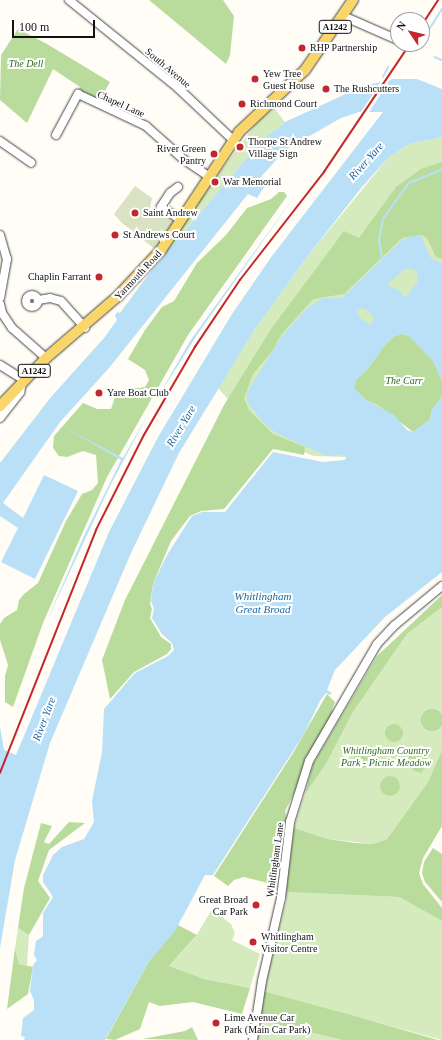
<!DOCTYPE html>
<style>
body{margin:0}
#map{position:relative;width:442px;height:1040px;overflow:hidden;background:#fffdf5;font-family:"Times New Roman",serif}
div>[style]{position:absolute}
.green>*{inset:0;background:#d5ebbd}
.forest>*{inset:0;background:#b9dc9c}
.round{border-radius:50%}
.cemetery>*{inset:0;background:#d9e3c4}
.water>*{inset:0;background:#b9e0f7}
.pier>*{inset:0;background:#fffdf5}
.stream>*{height:1.5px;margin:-0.75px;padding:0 0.75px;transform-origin:0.75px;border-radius:0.75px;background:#b9e0f7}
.roads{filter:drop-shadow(0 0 1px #444) drop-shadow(0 0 1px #444)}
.minor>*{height:8px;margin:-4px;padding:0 4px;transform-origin:4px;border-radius:4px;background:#fff}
.minor>.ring{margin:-4px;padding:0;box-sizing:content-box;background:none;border:8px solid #fff;border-radius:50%}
.major>*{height:10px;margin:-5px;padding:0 5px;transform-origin:5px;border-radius:5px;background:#f9d66b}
.rail>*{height:1.5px;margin:-0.75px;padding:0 0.75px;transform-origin:0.75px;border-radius:0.75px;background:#c4262e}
.dots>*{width:11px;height:11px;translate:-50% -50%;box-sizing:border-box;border:2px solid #fff;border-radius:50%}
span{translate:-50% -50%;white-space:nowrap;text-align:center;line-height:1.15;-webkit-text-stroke:4px #fff;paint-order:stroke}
.shield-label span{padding:1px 3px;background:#fff;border:1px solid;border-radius:3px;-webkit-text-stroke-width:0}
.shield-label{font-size:9px;color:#111;font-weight:700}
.poi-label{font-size:10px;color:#111}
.left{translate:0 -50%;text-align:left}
.right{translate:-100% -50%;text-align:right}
.park-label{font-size:10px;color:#2f6b1f;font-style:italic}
.street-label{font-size:10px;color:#111}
.water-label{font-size:11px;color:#1768a6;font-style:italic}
.north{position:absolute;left:390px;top:12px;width:40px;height:40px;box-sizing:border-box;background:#fff;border:1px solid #a0a0a0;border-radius:50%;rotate:305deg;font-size:11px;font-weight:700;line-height:16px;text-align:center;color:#111}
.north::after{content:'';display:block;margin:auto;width:14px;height:18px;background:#c4262e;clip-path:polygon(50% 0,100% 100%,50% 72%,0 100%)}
.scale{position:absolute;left:12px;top:20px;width:83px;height:18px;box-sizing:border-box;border:2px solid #111;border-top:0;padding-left:5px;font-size:12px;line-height:14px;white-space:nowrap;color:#111;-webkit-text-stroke:3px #fff;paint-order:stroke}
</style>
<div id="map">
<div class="green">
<div style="clip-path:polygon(274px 108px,285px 122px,262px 140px,168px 251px,166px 249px,212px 183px,258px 121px)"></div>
<div style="clip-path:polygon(442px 137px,442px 396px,346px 457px,314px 456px,279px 443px,248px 422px,218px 388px,255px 329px,307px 257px,388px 158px,409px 144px)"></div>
<div style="clip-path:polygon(442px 607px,442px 750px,428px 782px,387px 839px,373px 844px,328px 839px,294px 828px,305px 794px,326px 764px,353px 712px,407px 634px)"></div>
<div style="clip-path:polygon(285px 892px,399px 897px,442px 921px,442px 1040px,263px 991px,286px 901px)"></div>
<div style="clip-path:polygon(212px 909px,231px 924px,235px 933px,232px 940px,260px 954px,250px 988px,204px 979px,169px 966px,195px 938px)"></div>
<div style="clip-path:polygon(18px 928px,29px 935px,27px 966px,19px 964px,15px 948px)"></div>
<div style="clip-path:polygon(259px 1020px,342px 1040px,257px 1040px)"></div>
</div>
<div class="forest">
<div style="clip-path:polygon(149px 0,223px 0,234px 16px,230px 55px,226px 64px)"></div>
<div style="clip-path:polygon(18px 29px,47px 44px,110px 82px,98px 103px,78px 92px,80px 87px,53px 69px,27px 123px,0 100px,1px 55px)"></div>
<div style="clip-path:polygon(442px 162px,442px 259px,436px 257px,427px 238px,422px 235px,402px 238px,344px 294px,313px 299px,281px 335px,273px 350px,253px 374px,244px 398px,249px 410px,273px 434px,305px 447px,304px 455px,273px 449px,224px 509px,201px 511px,190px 516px,171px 541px,153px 584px,150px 604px,152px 609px,150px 618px,161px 637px,171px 644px,171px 649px,167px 654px,134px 672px,110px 699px,102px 660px,125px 600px,224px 405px,271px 329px,344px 231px,359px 238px,396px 187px,421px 169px)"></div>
<div style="clip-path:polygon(279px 192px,284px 192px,287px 196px,188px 335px,107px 477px,43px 623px,13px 707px,5px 702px,5px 676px,8px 665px,0 640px,0 624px,4px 618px,17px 610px,19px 600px,24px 594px,38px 583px,66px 521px,82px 494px,92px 490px,98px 483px,96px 455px,83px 451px,67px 457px,59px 456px,53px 448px,54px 436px,83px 403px,97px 409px,111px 409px,117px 391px,145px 387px,149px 380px,145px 370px,128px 359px,145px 330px,162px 307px,174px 301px,197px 263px,226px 235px,247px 208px,271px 199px)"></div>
<div style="clip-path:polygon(402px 334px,409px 336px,433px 361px,442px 381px,442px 396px,432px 410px,430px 420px,413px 432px,378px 405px,366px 400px,354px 388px,356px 380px,367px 370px,385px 345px,395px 336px)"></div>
<div style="clip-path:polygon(442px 595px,442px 607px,407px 634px,353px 712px,326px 764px,305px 794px,313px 764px,377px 656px)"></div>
<div style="clip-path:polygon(327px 694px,335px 702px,332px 710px,333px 717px,285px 811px,287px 820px,275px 891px,271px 891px,272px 884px,244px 877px,234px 880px,228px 886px,214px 876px,293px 753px)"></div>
<div class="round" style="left:421px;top:709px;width:22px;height:22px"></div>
<div class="round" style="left:385px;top:724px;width:18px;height:18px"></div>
<div style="clip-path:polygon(422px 746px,429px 762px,421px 773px,413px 770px,408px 760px,412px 748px)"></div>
<div class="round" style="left:354px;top:750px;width:18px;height:18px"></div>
<div style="clip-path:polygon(442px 750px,442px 826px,423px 858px,419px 873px,423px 884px,442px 908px,442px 921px,399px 897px,285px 892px,294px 828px,328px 839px,355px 843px,373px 844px,387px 839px,428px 782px)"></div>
<div class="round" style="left:380px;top:776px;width:20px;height:20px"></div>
<div style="clip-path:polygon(69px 822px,85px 823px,49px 850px,38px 881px,50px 898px,29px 935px,18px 928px,24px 888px,41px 823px,52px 826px,44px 842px,49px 844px)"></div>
<div style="clip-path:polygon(433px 848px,442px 854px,442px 902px,425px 882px,422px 873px,424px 862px)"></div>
<div style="clip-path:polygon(178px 925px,197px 935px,169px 966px,204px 979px,250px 988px,242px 1014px,193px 1002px,160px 1006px,149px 1002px,140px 1029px,115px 1040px,106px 1039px,148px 963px)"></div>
<div style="clip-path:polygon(15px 948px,19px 964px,33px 967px,28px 994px,7px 1009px)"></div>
<div style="clip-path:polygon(263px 991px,355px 1016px,438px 1040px,342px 1040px,259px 1020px)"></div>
<div style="clip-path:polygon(192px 1027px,198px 1040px,142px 1039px,185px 1031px)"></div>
</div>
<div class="cemetery">
<div style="clip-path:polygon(135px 186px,152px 198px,150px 209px,176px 223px,156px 250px,122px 223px,114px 214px)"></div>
</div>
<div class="water">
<div style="clip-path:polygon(393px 79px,417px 79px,442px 89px,442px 137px,409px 144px,388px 158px,362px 187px,307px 257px,255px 329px,179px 453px,131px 553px,50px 743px,15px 860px,0 948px,0 727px,4px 750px,16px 755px,109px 532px,158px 437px,232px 314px,272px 256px,383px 112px,359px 112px,341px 118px,285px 150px,260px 178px,265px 186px,257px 198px,248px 194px,109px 368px,60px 422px,3px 503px,23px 518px,44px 475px,78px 491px,35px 579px,1px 562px,18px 528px,0 516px,0 463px,51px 397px,104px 338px,117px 320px,115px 316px,117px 312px,120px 313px,151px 271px,262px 140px,285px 122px,363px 86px)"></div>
<div style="clip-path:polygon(296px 194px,197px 335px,153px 405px,110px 486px,45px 625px,83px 538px,121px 460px,60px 425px,123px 458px,190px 341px)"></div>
<div style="clip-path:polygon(evenodd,413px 236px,421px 236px,430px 257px,442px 264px,442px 381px,433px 361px,409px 336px,402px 334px,395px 336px,385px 345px,367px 370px,356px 380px,354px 388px,366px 400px,394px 415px,407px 430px,413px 432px,430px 420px,432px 410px,442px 396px,442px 572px,385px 617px,335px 670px,327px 690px,332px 693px,330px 695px,326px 693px,320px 701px,304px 734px,213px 875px,205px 875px,175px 931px,148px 963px,105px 1040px,24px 1040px,25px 1037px,21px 1036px,23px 1018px,34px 1010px,34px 1000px,30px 991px,33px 965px,37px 960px,34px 955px,36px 941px,43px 936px,43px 913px,53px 897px,43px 882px,43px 875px,53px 855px,62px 847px,84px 839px,94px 822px,92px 801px,102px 752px,104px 709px,135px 673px,168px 656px,174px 650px,172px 643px,162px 634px,152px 618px,154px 609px,151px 601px,153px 584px,167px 555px,192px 516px,202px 512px,225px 512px,273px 452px,323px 462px,345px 460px,346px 457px,343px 455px,327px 456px,276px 433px,263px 422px,247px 402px,247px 392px,282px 336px,306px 309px,323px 298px,342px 298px,402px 240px,413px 236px,406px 268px,414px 269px,418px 275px,417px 283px,405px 298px,400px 291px,387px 285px,406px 268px,413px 236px,361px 308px,366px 309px,373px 316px,374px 319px,370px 325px,359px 317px,357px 312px,361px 308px)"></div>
</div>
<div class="pier">
<div style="clip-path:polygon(391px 78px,368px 114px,359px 115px,382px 80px)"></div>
</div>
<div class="stream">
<div style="left:422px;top:41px;width:38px;rotate:-58deg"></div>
<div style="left:435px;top:57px;width:8px;rotate:23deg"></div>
<div style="left:383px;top:77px;width:11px;rotate:-63deg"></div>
<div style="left:382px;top:259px;width:19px;rotate:-99deg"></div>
<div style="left:379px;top:240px;width:21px;rotate:-79deg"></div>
<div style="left:383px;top:219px;width:44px;rotate:-54.2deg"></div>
<div style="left:409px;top:183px;width:35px;rotate:-22deg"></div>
</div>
<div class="roads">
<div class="minor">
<div style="left:69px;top:0;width:140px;rotate:38.9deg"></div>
<div style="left:178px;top:88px;width:76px;rotate:43.4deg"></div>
<div style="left:343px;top:16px;width:60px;rotate:23.6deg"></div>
<div style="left:405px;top:44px;width:2px;rotate:27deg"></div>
<div style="left:56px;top:135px;width:47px;rotate:-61.8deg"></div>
<div style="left:78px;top:94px;width:75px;rotate:25.2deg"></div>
<div style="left:146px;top:126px;width:50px;rotate:41.7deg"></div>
<div style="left:183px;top:159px;width:32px;rotate:34deg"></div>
<div style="left:0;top:141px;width:38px;rotate:35deg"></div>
<div style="left:178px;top:187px;width:10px;rotate:143deg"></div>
<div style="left:170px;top:193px;width:17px;rotate:123deg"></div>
<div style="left:161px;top:207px;width:24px;rotate:33deg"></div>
<div style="left:0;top:235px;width:25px;rotate:74deg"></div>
<div style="left:7px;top:259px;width:39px;rotate:100deg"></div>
<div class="ring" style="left:26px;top:295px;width:4px;height:4px"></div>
<div style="left:38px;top:300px;width:12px;rotate:-9deg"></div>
<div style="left:50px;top:298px;width:11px;rotate:15deg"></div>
<div style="left:61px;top:301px;width:36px;rotate:48deg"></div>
<div style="left:0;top:304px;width:9px;rotate:77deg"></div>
<div style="left:2px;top:313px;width:18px;rotate:56deg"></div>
<div style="left:12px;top:328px;width:45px;rotate:41.4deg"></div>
<div style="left:0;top:365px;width:28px;rotate:32deg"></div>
<div style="left:0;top:418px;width:33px;rotate:-52deg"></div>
<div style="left:20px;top:392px;width:9px;rotate:-77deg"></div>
<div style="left:253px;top:1040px;width:60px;rotate:-81.3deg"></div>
<div style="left:262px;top:981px;width:85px;rotate:-77.1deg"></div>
<div style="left:281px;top:898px;width:77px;rotate:-83.2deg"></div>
<div style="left:290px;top:822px;width:64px;rotate:-72.7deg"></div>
<div style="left:309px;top:761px;width:135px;rotate:-59.8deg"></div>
<div style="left:377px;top:644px;width:26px;rotate:-47deg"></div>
<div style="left:395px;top:625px;width:61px;rotate:-39.7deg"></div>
</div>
<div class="major">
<div style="left:0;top:406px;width:66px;rotate:-46.2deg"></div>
<div style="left:46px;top:358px;width:95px;rotate:-40.7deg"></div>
<div style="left:118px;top:296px;width:63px;rotate:-46.9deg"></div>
<div style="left:161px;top:250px;width:141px;rotate:-56.5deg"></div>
<div style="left:239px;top:132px;width:91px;rotate:-43.2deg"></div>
<div style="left:305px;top:70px;width:85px;rotate:-55.6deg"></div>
</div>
</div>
<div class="rail">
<div style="left:422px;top:25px;width:30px;rotate:-57deg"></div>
<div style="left:0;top:773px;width:261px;rotate:-68.4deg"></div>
<div style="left:96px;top:530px;width:106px;rotate:-63.2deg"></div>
<div style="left:144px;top:435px;width:102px;rotate:-59.9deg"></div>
<div style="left:195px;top:347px;width:81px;rotate:-56.1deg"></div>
<div style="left:240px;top:280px;width:137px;rotate:-52.1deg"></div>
<div style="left:324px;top:172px;width:154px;rotate:-56.1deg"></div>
</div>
<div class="dots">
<div style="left:302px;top:48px;background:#c4262e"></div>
<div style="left:255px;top:79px;background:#c4262e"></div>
<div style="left:326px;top:89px;background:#c4262e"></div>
<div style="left:242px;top:104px;background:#c4262e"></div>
<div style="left:240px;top:147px;background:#c4262e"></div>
<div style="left:214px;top:154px;background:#c4262e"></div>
<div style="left:215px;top:182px;background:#c4262e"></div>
<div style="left:135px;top:213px;background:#c4262e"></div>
<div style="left:115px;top:235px;background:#c4262e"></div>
<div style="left:99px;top:277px;background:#c4262e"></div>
<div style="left:99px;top:393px;background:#c4262e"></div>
<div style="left:256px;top:905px;background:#c4262e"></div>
<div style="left:253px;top:942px;background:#c4262e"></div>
<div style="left:216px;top:1023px;background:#c4262e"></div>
</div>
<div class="shield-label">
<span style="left:335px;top:27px">A1242</span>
<span style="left:34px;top:371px">A1242</span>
</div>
<div class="poi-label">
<span class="left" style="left:310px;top:48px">RHP Partnership</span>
<span class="left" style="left:263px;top:79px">Yew Tree<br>Guest House</span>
<span class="left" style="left:334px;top:89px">The Rushcutters</span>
<span class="left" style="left:250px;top:104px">Richmond Court</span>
<span class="left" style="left:248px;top:147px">Thorpe St Andrew<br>Village Sign</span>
<span class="right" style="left:206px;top:154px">River Green<br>Pantry</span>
<span class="left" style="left:223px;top:182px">War Memorial</span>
<span class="left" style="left:143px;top:213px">Saint Andrew</span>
<span class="left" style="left:123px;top:235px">St Andrews Court</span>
<span class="right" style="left:91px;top:277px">Chaplin Farrant</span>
<span class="left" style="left:107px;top:393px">Yare Boat Club</span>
<span class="right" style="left:248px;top:905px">Great Broad<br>Car Park</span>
<span class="left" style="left:261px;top:942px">Whitlingham<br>Visitor Centre</span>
<span class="left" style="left:224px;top:1023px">Lime Avenue Car<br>Park (Main Car Park)</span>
</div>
<div class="park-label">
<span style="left:26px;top:64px">The Dell</span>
<span style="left:404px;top:381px">The Carr</span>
<span style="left:386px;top:756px">Whitlingham Country<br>Park - Picnic Meadow</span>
</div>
<div class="street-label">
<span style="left:168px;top:68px;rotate:40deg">South Avenue</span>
<span style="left:121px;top:104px;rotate:24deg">Chapel Lane</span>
<span style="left:138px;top:275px;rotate:-47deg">Yarmouth Road</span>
<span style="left:275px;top:860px;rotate:-82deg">Whitlingham Lane</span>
</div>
<div class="water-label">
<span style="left:366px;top:161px;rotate:-48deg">River Yare</span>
<span style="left:181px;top:426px;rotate:-59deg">River Yare</span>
<span style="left:263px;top:603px">Whitlingham<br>Great Broad</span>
<span style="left:44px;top:719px;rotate:-69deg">River Yare</span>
</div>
<div class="north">N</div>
<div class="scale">100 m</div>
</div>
